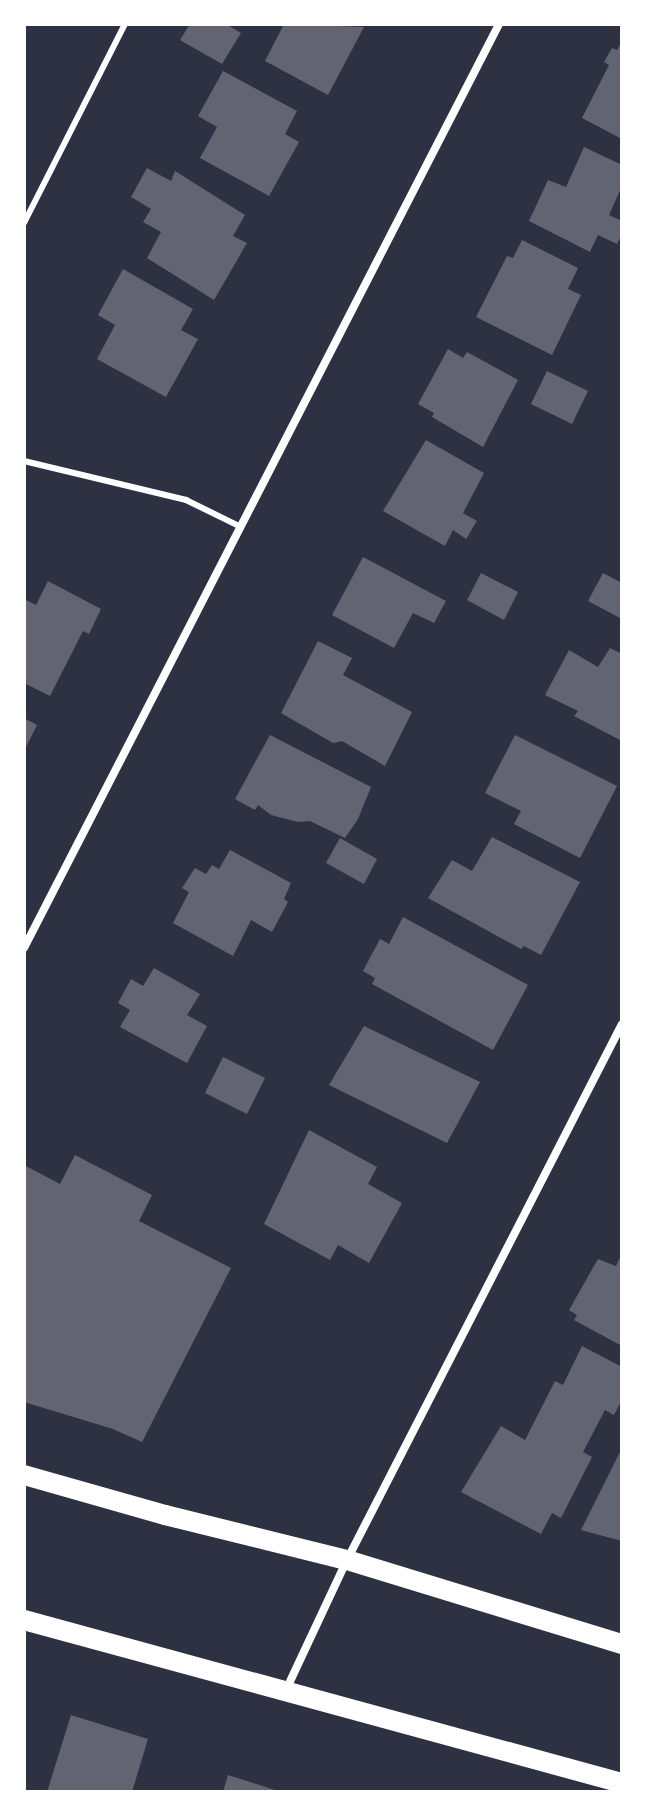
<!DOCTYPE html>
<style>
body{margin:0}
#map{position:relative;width:646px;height:1816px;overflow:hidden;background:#2d3142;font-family:Montserrat,sans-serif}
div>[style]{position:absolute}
.building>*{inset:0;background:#626471}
.service>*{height:6px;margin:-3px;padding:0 3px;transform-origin:3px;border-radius:3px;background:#fff}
.minor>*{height:8px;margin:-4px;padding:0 4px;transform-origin:4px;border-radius:4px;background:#fff}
.primary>*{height:20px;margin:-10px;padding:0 10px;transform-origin:10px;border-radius:10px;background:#fff}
span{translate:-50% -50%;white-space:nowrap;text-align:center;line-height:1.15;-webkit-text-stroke:8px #fff;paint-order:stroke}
.frame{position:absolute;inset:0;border:26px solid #fff;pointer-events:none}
</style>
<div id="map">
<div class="building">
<div style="clip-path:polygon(190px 24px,226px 24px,241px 33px,222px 64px,180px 40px)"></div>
<div style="clip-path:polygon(284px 24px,364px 27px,328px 95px,265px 61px)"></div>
<div style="clip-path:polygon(622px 41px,622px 139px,582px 118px,609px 65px,604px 62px,612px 48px,617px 50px)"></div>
<div style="clip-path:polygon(223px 71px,297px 111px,285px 134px,299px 142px,269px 196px,200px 158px,217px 127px,198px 116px)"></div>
<div style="clip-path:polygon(584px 147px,622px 165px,622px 186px,609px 215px,622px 221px,622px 234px,617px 244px,598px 235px,590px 252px,529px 221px,548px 180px,566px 187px)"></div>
<div style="clip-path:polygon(147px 168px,171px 181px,175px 171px,245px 215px,233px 236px,247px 243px,214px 300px,147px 258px,161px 232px,143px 222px,151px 209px,131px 197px)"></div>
<div style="clip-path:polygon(522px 240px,578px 268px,568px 289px,581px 295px,552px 355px,476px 317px,507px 256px,513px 258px)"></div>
<div style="clip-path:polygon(123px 269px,193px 309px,181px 330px,198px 339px,166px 397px,97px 359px,115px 325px,98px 315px)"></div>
<div style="clip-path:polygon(448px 349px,463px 358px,467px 352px,518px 380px,483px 447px,432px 417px,434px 413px,418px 404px)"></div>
<div style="clip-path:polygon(547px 371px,588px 391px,572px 424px,531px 404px)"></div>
<div style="clip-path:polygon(426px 440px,484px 473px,463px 513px,477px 521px,466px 539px,453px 530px,445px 546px,383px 511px)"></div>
<div style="clip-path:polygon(363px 557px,446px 601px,434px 623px,413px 613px,394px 648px,332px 615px)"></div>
<div style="clip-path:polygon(481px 573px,518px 592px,504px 620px,467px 600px)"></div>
<div style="clip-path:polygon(603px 573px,622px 583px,622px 619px,588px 601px)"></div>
<div style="clip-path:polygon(48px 581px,101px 609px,89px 634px,83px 631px,50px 696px,24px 683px,24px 599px,36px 605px)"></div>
<div style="clip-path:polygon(318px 641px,352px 658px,343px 675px,412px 712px,385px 766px,342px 741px,333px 743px,281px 713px)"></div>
<div style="clip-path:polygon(610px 648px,622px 654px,622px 741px,574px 716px,578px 711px,545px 695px,569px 650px,598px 667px)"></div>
<div style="clip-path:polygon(24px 718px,37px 725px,24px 751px)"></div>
<div style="clip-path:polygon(270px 735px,371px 787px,358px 819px,345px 838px,310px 821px,298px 822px,271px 815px,258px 805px,255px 810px,235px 799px)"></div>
<div style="clip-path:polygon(515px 735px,617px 786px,580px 858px,514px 824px,521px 811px,485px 793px)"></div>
<div style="clip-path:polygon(492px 837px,580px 882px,541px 955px,524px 946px,521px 949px,428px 898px,452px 860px,472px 871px)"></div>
<div style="clip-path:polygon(340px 838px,377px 859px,364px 884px,326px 863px)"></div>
<div style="clip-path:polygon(230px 850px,291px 883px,284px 899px,288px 902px,272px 932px,251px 920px,233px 956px,173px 923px,189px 892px,182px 888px,195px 868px,206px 874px,212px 865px,219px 869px)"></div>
<div style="clip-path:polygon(403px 917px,528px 985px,493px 1050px,372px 984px,375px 978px,363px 971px,380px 939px,389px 944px)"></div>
<div style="clip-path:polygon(154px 968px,200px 994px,187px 1015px,207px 1026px,187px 1063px,120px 1027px,130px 1010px,118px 1003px,131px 979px,143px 986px)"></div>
<div style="clip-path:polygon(364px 1026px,480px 1082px,447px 1143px,329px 1085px)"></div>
<div style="clip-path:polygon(223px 1057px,265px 1078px,247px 1114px,205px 1093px)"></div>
<div style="clip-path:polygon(309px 1130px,377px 1167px,368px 1184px,402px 1203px,369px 1263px,338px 1245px,330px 1260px,264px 1224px)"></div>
<div style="clip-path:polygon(75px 1155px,152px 1195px,139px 1221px,231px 1268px,142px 1442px,113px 1429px,24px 1402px,24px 1165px,60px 1184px)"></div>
<div style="clip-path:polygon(622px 1253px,622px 1346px,574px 1320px,577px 1315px,569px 1310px,598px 1259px,616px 1266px)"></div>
<div style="clip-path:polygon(582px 1346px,622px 1367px,622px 1399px,614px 1415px,605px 1410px,583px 1452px,592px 1457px,561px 1518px,552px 1513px,541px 1534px,461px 1492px,501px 1426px,525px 1440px,555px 1381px,563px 1385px)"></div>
<div style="clip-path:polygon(622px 1448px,622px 1541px,581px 1530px)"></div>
<div style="clip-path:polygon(71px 1715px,148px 1739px,132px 1792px,47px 1792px)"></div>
<div style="clip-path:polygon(228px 1775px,278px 1791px,278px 1792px,223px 1792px)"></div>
</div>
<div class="service">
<div style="left:24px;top:223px;width:223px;rotate:-63.1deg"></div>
<div style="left:24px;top:461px;width:167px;rotate:13.5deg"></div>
<div style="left:186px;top:500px;width:61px;rotate:26.1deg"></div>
</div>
<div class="minor">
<div style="left:24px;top:948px;width:1039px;rotate:-62.79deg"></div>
<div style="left:286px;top:1690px;width:144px;rotate:-64.9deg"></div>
<div style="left:347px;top:1560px;width:602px;rotate:-62.84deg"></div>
</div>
<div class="primary">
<div style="left:24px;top:1475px;width:147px;rotate:15.8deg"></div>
<div style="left:165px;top:1515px;width:187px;rotate:13.9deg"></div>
<div style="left:347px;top:1560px;width:288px;rotate:17deg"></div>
<div style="left:24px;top:1620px;width:620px;rotate:15.25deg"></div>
</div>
<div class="frame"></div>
</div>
